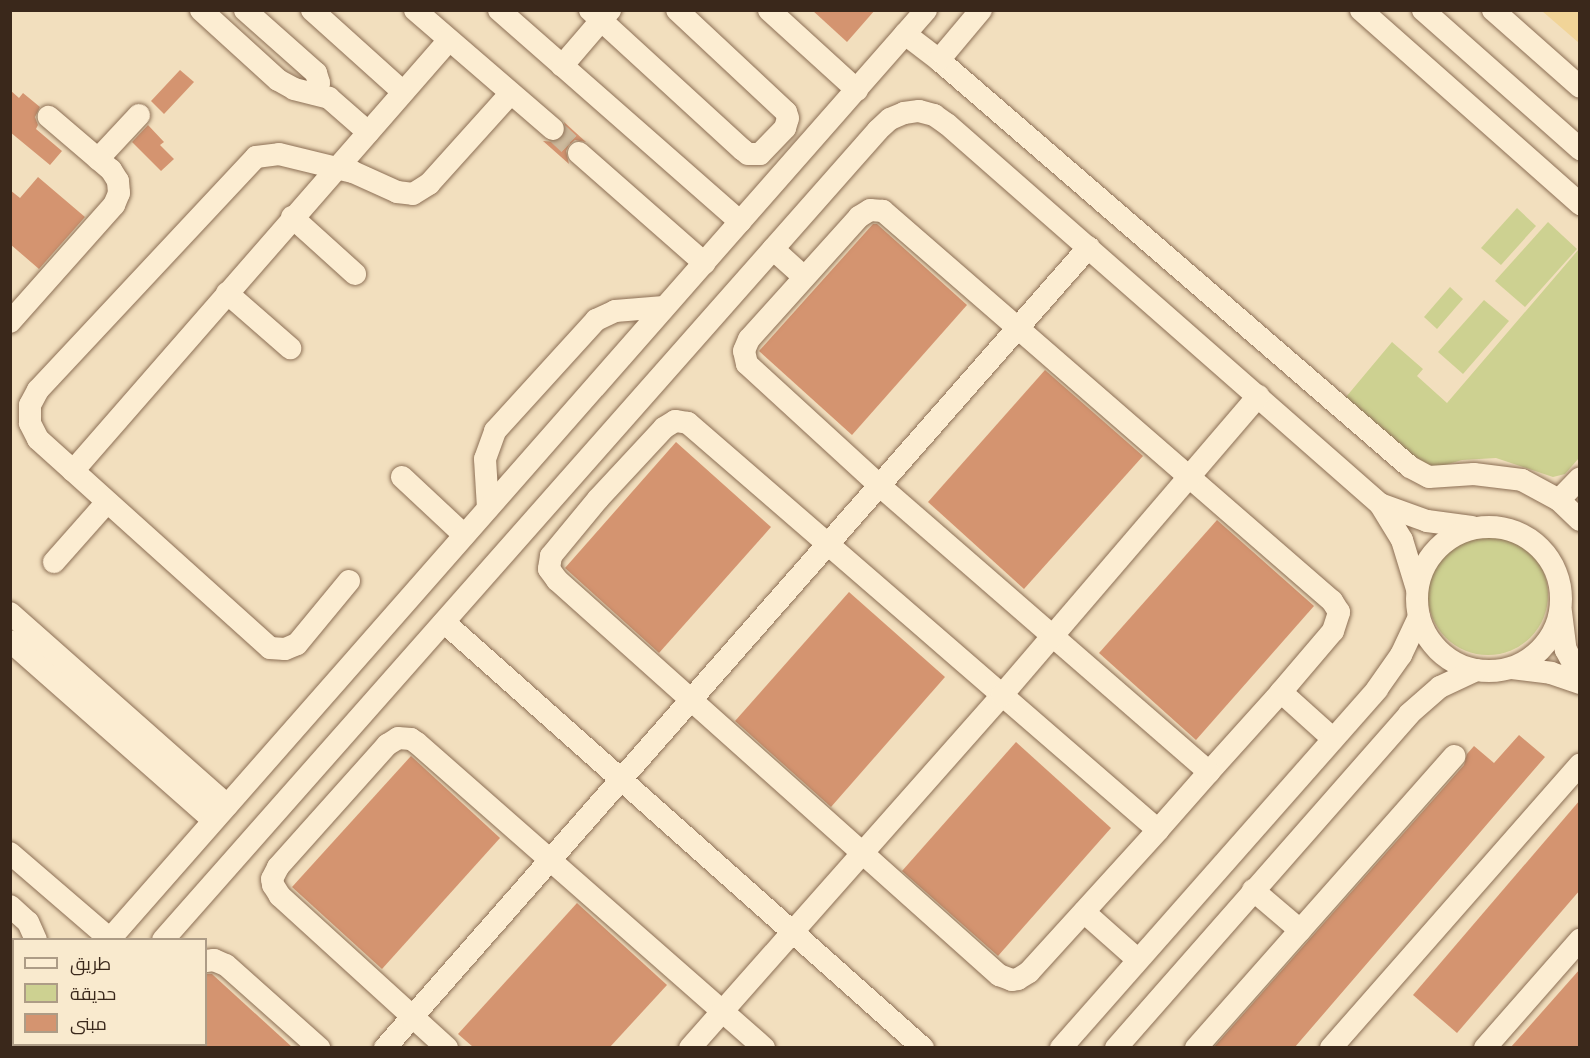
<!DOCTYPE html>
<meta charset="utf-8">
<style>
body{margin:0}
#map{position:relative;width:1590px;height:1058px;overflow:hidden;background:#f2dfbe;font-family:Bitter,Cairo,serif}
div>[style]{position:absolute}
.green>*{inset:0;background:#cdd191}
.round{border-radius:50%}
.sand>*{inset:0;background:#f1d498}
.building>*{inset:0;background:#d49470}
.minor-tunnel>*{height:22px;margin-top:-11px;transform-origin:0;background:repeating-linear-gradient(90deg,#cdba9d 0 22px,transparent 0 33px)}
.roads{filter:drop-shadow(0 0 2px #8c6f55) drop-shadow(0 0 2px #8c6f55)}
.minor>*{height:22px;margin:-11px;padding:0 11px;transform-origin:11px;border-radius:11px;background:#fcedd2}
.minor>.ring{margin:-11px;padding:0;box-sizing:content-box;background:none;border:22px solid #fcedd2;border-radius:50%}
span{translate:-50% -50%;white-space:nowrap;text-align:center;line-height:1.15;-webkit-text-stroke:4.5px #f9eace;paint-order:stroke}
.frame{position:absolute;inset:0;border:12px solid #3a281b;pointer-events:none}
.legend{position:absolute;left:12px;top:938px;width:195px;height:108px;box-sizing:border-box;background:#f9eace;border:2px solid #ad9c86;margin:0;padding:8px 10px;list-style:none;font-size:18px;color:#3a281b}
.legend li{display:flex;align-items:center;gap:12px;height:30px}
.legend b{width:30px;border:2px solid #ad9c86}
</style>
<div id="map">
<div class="green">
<div style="clip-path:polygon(1517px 208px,1536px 226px,1501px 265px,1481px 248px)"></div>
<div style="clip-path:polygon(1548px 222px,1577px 249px,1525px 307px,1495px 281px)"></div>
<div style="clip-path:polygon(1579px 249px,1579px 458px,1565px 474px,1553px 477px,1496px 458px,1462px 460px,1438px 467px,1425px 466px,1346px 397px,1392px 342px,1423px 369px,1417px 376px,1447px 403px)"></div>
<div style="clip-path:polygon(1450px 287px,1463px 299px,1437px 329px,1424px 317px)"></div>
<div style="clip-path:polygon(1484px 300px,1509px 321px,1463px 374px,1438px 352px)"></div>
<div class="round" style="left:1428px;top:535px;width:120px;height:120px"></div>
</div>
<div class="sand">
<div style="clip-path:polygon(1542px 11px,1579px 11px,1579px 43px)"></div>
</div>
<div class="building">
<div style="clip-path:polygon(812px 10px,875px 10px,847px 42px)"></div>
<div style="clip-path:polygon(180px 70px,194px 82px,164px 114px,151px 101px)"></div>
<div style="clip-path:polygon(10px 90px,19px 98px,23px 93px,40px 107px,35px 117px,38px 125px,36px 129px,62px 151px,50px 165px,10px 132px)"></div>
<div style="clip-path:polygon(564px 122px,586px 142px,575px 140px,569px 145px,566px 151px,569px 164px,543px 141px,557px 142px,563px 138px,566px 131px)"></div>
<div style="clip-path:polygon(148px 125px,164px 142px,160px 145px,174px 159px,161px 171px,132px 142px)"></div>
<div style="clip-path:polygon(38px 177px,85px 217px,39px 269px,10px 244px,10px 190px,20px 198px)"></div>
<div style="clip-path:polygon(873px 224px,877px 224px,967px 305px,852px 435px,759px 351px)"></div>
<div style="clip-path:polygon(1045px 370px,1143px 456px,1024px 589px,928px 502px)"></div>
<div style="clip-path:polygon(676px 442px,771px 527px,659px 653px,565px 568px)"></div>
<div style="clip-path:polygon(1217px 520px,1314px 606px,1196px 740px,1099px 653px)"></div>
<div style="clip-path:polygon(849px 592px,945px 677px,831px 807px,735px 721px)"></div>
<div style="clip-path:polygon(1519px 735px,1545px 757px,1295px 1047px,1214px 1047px,1464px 765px,1467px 754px,1474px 746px,1494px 763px)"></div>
<div style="clip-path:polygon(1016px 742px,1111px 828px,998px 956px,902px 871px)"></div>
<div style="clip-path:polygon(411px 756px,500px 838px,382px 969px,292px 887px)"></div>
<div style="clip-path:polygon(1580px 800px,1580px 890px,1457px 1033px,1413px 995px)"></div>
<div style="clip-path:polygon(577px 903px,667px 985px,610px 1047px,473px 1047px,458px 1034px)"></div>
<div style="clip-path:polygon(1580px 969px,1580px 1047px,1511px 1047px)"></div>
<div style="clip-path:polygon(206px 974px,212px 974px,292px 1047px,206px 1047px)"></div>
</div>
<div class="minor-tunnel">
<div style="left:553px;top:129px;width:35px;rotate:43deg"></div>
</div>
<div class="roads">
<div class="minor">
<div style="left:201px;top:10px;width:104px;rotate:42.3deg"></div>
<div style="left:278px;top:80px;width:18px;rotate:29deg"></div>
<div style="left:294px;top:89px;width:36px;rotate:14deg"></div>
<div style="left:329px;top:98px;width:52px;rotate:41.1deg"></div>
<div style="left:245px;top:10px;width:95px;rotate:41.6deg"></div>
<div style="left:316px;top:73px;width:10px;rotate:73deg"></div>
<div style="left:319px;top:83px;width:12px;rotate:121deg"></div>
<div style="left:312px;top:10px;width:122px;rotate:42deg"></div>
<div style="left:415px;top:10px;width:182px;rotate:40.8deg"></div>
<div style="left:499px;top:10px;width:321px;rotate:41.3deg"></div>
<div style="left:590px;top:10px;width:207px;rotate:42.5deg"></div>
<div style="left:743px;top:150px;width:6px;rotate:39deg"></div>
<div style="left:748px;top:154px;width:12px"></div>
<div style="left:760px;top:154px;width:36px;rotate:-46deg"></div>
<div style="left:785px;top:128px;width:10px;rotate:-73deg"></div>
<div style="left:788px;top:118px;width:6px;rotate:-108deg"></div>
<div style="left:786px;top:112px;width:149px;rotate:-136.9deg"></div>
<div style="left:769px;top:10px;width:119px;rotate:42.3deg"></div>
<div style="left:1361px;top:10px;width:293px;rotate:41.5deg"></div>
<div style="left:1423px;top:10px;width:210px;rotate:41.5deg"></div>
<div style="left:1493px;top:10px;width:116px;rotate:41.5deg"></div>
<div style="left:905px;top:34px;width:43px;rotate:37.4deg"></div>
<div style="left:939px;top:60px;width:622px;rotate:40.83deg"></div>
<div style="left:1410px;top:467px;width:21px;rotate:28deg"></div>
<div style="left:1429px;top:477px;width:45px;rotate:-3.8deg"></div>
<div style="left:1474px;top:474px;width:48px;rotate:7.1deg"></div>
<div style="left:1522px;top:480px;width:42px;rotate:28.4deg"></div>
<div style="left:1559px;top:500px;width:29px;rotate:44deg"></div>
<div style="left:939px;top:60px;width:65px;rotate:-50deg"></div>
<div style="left:562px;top:66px;width:74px;rotate:-49.4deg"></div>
<div style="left:579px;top:153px;width:167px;rotate:41.3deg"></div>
<div style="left:98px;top:159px;width:60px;rotate:-47deg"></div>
<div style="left:292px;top:217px;width:85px;rotate:42.1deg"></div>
<div style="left:773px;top:249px;width:42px;rotate:42.1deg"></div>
<div style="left:227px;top:293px;width:84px;rotate:41.1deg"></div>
<div style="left:10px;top:322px;width:157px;rotate:-48.4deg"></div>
<div style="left:114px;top:205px;width:13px;rotate:-67deg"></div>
<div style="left:119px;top:193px;width:12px;rotate:-95deg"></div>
<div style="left:118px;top:181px;width:13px;rotate:-122deg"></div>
<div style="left:111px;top:170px;width:82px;rotate:-139.5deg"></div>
<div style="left:73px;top:471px;width:572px;rotate:-48.9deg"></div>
<div style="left:402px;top:477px;width:85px;rotate:43.1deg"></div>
<div style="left:1559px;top:500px;width:30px;rotate:-46deg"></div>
<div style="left:1380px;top:504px;width:50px;rotate:19.9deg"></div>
<div style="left:1427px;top:521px;width:45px;rotate:7.6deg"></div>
<div style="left:488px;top:508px;width:49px;rotate:-93.5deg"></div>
<div style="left:485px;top:459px;width:30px;rotate:-70deg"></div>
<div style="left:495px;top:431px;width:150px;rotate:-47.7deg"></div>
<div style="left:596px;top:320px;width:21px;rotate:-25deg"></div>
<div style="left:615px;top:311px;width:49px;rotate:-4.7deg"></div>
<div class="ring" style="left:1417px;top:527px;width:122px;height:122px"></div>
<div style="left:54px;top:562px;width:80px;rotate:-48.5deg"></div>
<div style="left:349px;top:581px;width:82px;rotate:129.5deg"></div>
<div style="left:297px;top:644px;width:13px;rotate:157deg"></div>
<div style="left:285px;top:649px;width:15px;rotate:-176deg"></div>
<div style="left:270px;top:648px;width:312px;rotate:-138deg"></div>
<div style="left:38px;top:439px;width:18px;rotate:-117deg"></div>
<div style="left:30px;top:423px;width:18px;rotate:-90deg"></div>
<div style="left:30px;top:405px;width:17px;rotate:-62deg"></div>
<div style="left:38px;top:390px;width:319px;rotate:-46.9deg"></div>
<div style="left:256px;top:157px;width:23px;rotate:-7deg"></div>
<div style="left:279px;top:154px;width:76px;rotate:13.7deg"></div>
<div style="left:353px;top:172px;width:48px;rotate:24.4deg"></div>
<div style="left:397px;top:192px;width:16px;rotate:7deg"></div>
<div style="left:413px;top:194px;width:19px;rotate:-32deg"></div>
<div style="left:429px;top:184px;width:122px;rotate:-48deg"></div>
<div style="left:1561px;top:612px;width:38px;rotate:83deg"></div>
<div style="left:1566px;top:650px;width:30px;rotate:62deg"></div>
<div style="left:10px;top:613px;width:290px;rotate:41.5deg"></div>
<div style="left:444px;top:622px;width:641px;rotate:41.65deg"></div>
<div style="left:10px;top:641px;width:271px;rotate:41.4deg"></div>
<div style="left:1512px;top:668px;width:39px;rotate:7deg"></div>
<div style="left:1551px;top:673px;width:31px;rotate:19deg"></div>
<div style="left:1281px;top:692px;width:69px;rotate:42deg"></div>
<div style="left:1158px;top:830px;width:622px;rotate:-139.11deg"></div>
<div style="left:688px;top:423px;width:13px;rotate:-171deg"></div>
<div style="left:675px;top:421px;width:13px;rotate:148deg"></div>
<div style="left:664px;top:428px;width:97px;rotate:132.9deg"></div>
<div style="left:598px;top:499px;width:74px;rotate:129.5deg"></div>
<div style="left:551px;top:556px;width:13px;rotate:99deg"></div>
<div style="left:549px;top:569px;width:14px;rotate:54deg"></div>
<div style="left:557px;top:580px;width:593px;rotate:41.79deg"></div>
<div style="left:999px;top:975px;width:14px;rotate:21deg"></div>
<div style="left:1012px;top:980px;width:6px;rotate:-9deg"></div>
<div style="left:1018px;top:979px;width:13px;rotate:-32deg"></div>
<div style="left:1029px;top:972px;width:192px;rotate:-47.7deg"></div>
<div style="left:1158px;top:830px;width:77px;rotate:-48.7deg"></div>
<div style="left:1209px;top:772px;width:108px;rotate:-48deg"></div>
<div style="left:1281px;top:692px;width:80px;rotate:-49.6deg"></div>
<div style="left:1333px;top:631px;width:20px;rotate:-72deg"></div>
<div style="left:1339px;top:612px;width:13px;rotate:-122deg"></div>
<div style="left:1332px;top:601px;width:595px;rotate:-139.02deg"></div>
<div style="left:883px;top:211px;width:13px;rotate:-176deg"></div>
<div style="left:870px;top:210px;width:13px;rotate:148deg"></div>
<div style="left:859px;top:217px;width:164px;rotate:132deg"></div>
<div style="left:749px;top:339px;width:13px;rotate:113deg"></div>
<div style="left:744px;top:351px;width:13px;rotate:77deg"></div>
<div style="left:747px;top:364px;width:180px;rotate:42.5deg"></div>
<div style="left:880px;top:486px;width:436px;rotate:41deg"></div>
<div style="left:10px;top:853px;width:132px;rotate:40.7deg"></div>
<div style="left:1253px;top:890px;width:62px;rotate:40.4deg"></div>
<div style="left:10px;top:906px;width:24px;rotate:42deg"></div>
<div style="left:28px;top:922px;width:20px;rotate:66deg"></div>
<div style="left:1084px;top:912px;width:72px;rotate:41.6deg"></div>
<div style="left:109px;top:940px;width:1238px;rotate:-48.7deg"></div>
<div style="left:163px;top:940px;width:1080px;rotate:-48.56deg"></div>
<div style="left:878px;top:130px;width:16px;rotate:-43deg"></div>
<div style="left:890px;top:119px;width:15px;rotate:-23deg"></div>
<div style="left:904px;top:113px;width:15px;rotate:-8deg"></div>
<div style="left:919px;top:111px;width:16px;rotate:15deg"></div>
<div style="left:934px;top:115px;width:16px;rotate:35deg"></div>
<div style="left:947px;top:124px;width:576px;rotate:41.27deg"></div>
<div style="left:1380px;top:504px;width:42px;rotate:58.6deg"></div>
<div style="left:1402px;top:540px;width:51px;rotate:73deg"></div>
<div style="left:206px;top:961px;width:8px;rotate:-7deg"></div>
<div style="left:214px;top:960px;width:13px;rotate:23deg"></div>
<div style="left:226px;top:965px;width:125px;rotate:41.7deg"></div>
<div style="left:10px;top:980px;width:6px;rotate:-45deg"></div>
<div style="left:14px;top:1048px;width:5px;rotate:-53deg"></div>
<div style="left:68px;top:1048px;width:5px;rotate:-53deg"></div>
<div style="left:124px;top:1048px;width:5px;rotate:-53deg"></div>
<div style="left:385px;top:1048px;width:1066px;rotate:-48.69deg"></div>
<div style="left:447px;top:1048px;width:226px;rotate:-137.7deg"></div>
<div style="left:280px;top:896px;width:13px;rotate:-122deg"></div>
<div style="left:273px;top:885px;width:6px;rotate:-99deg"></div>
<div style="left:272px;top:879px;width:13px;rotate:-63deg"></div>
<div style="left:278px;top:867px;width:164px;rotate:-48.2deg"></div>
<div style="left:387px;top:745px;width:13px;rotate:-32deg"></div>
<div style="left:398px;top:738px;width:13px;rotate:4deg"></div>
<div style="left:411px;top:739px;width:7px;rotate:34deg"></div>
<div style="left:417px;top:743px;width:462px;rotate:41.3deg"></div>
<div style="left:690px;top:1048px;width:471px;rotate:-48.5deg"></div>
<div style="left:1002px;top:695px;width:394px;rotate:-49.4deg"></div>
<div style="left:1061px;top:1048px;width:478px;rotate:-48.6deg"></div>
<div style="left:1377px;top:689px;width:42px;rotate:-54.8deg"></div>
<div style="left:1401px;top:655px;width:42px;rotate:-64.7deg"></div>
<div style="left:1116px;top:1048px;width:444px;rotate:-48.7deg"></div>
<div style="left:1409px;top:714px;width:41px;rotate:-41.1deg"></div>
<div style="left:1440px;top:687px;width:40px;rotate:-25deg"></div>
<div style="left:1196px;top:1048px;width:390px;rotate:-48.5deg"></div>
<div style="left:1331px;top:1048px;width:377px;rotate:-48.7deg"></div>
<div style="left:1485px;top:1048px;width:144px;rotate:-48.7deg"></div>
</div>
</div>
<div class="frame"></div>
<ul class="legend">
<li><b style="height:8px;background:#fcedd2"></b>طريق</li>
<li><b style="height:16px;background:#cdd191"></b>حديقة</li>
<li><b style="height:16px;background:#d49470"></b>مبنى</li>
</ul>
</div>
